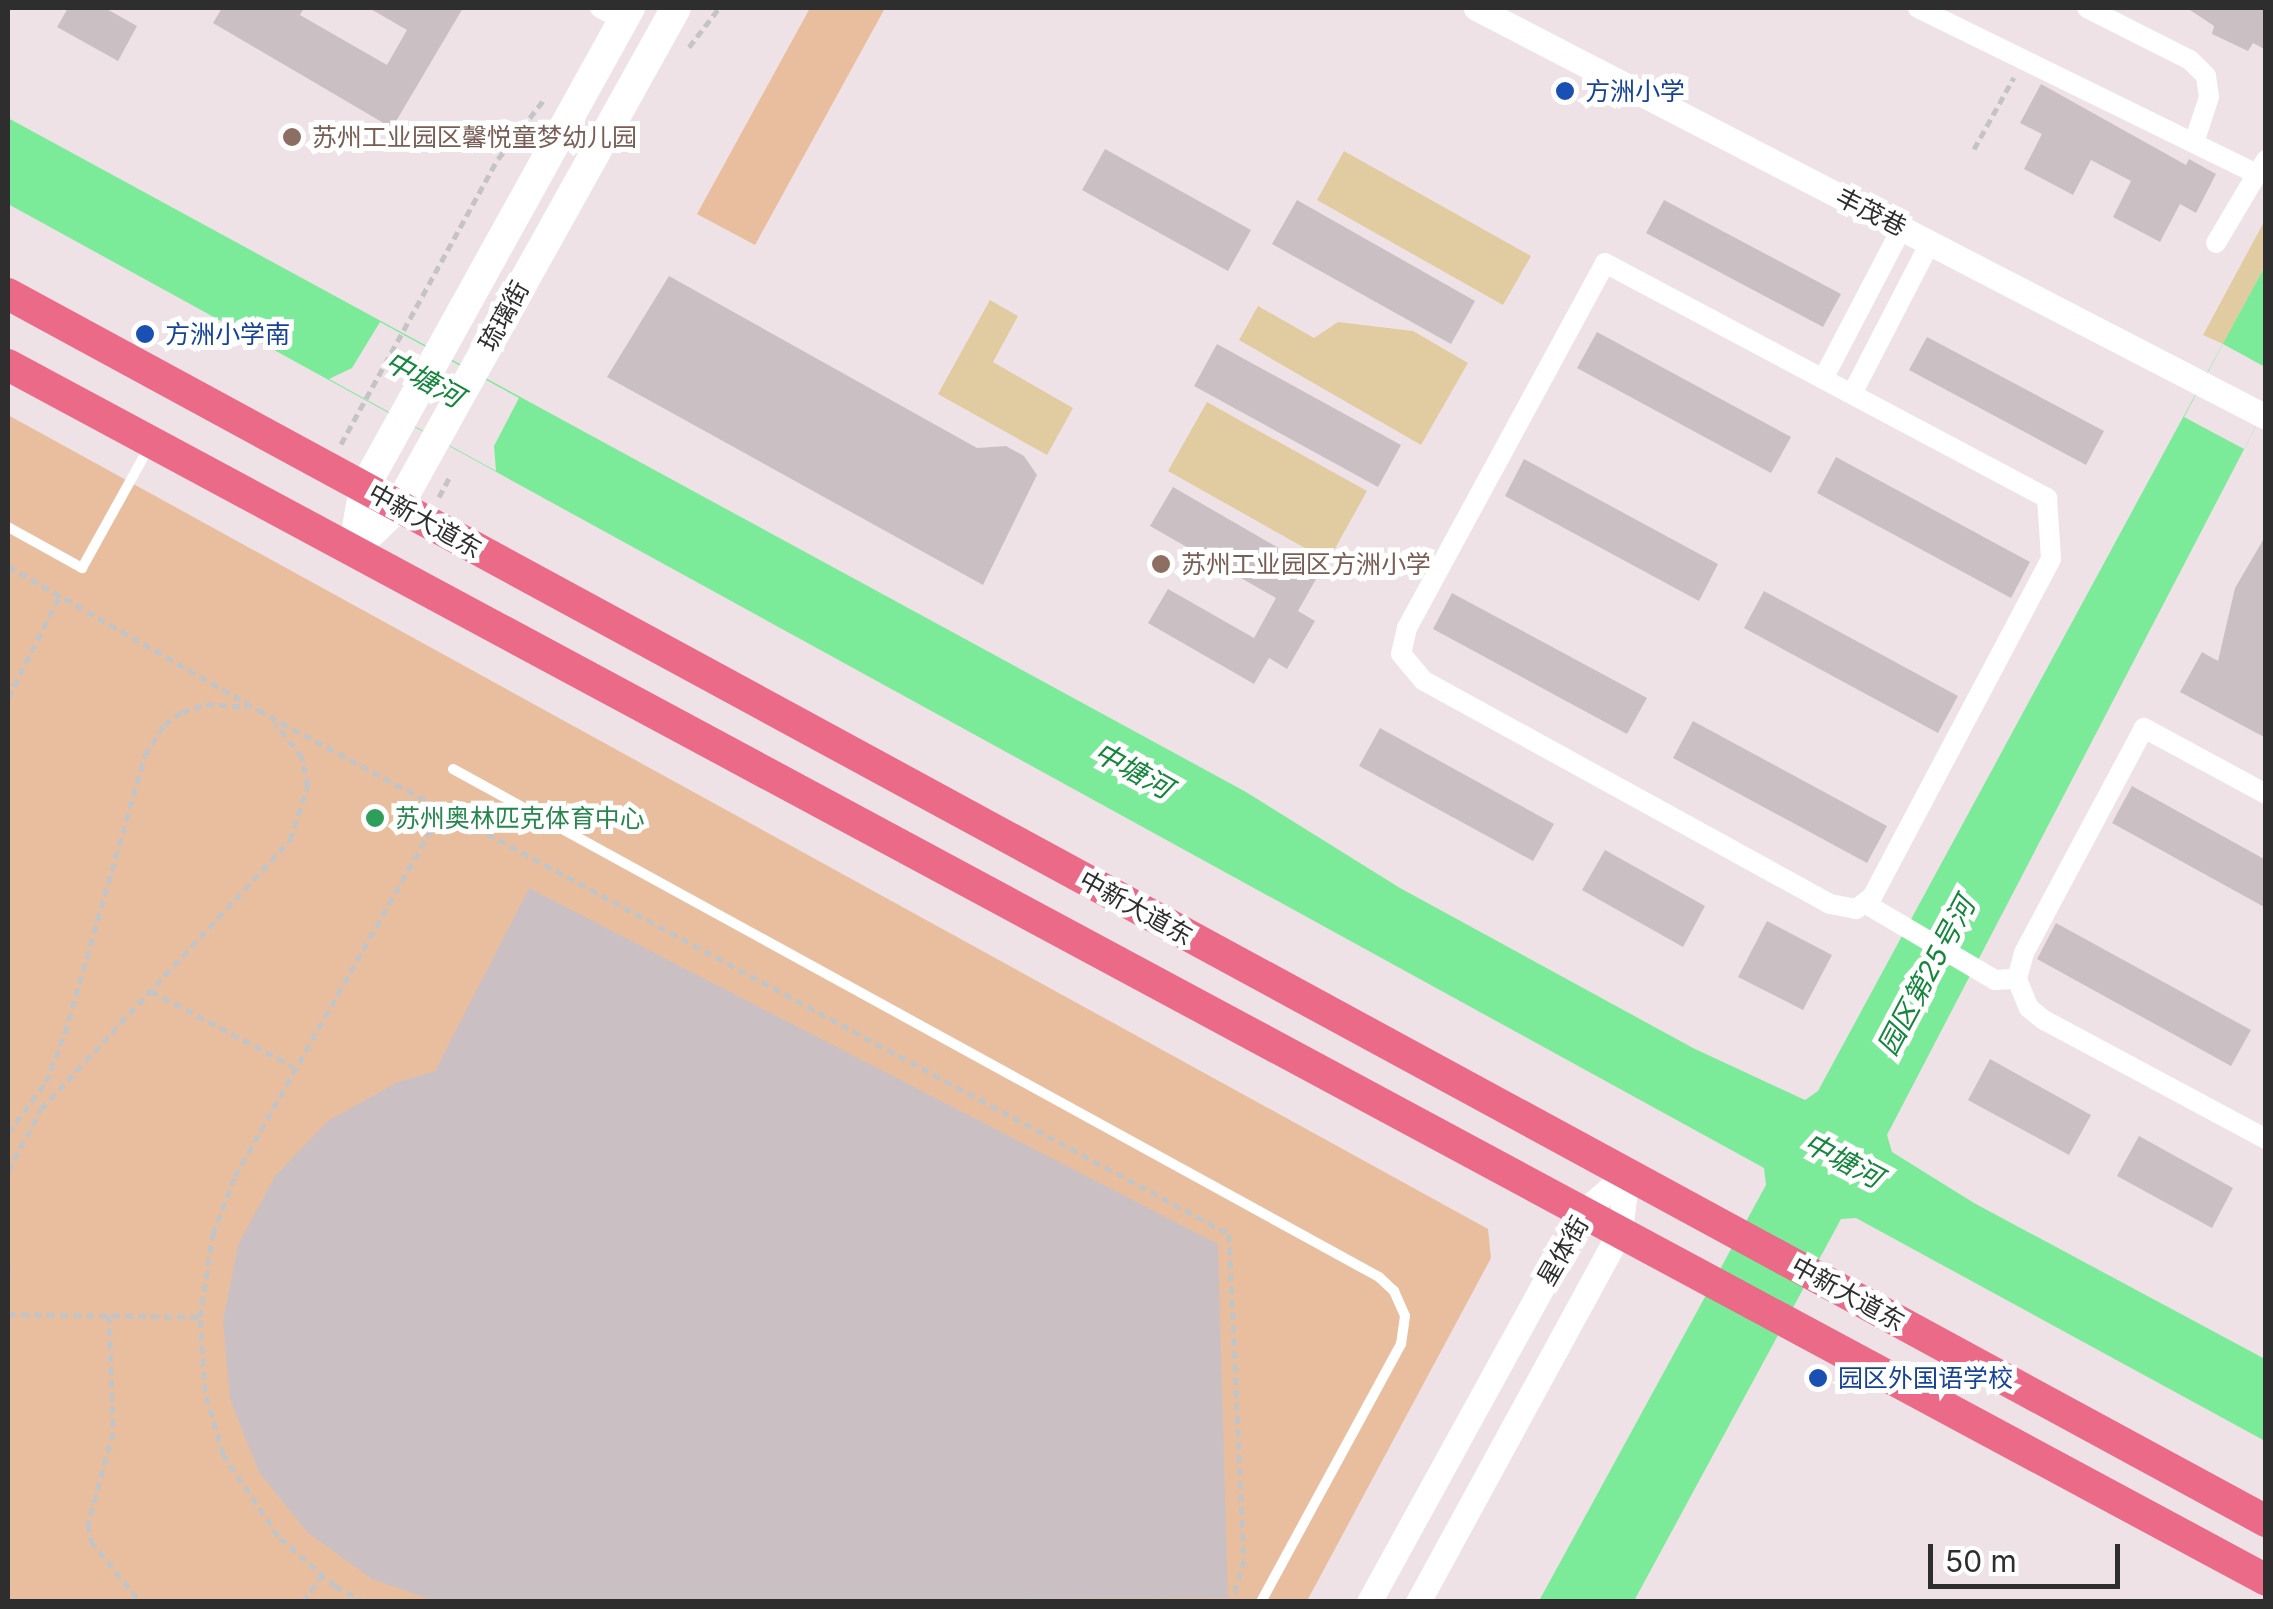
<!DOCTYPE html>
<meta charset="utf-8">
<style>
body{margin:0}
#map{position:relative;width:2273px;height:1609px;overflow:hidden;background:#eee2e7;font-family:Inter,"Noto Sans SC",sans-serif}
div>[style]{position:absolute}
.green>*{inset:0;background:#e1cca1}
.pitch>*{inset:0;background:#e8be9e}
.water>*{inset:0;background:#7bea99}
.pier>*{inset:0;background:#eee2e7}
.building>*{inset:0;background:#cac0c3}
.path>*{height:5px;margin-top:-2.5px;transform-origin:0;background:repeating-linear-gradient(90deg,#c4c4c4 0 8px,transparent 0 13px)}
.service>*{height:10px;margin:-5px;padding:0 5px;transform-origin:5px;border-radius:5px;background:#fff}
.minor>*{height:20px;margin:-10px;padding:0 10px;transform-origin:10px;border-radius:10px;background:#fff}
.tertiary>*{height:25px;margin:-12.5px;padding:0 12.5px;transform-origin:12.5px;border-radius:12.5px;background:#fff}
.secondary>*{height:30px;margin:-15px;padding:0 15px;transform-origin:15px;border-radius:15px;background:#fff}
.primary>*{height:32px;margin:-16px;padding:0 16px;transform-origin:16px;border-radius:16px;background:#ea6a87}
.dots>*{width:28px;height:28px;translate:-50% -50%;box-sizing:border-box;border:5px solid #fff;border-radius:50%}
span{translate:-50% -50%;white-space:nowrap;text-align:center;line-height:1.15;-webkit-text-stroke:10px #fff;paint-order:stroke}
.transit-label{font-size:25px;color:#164399}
.left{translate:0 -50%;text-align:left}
.education-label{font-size:25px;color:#785e54}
.street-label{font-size:25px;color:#2e2e2e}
.leisure-label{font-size:25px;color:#27864d}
.water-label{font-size:28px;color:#14863c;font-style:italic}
.frame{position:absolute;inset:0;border:10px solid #2e2e2e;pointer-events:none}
.scale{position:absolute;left:1928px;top:1544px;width:192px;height:45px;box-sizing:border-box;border:5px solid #2e2e2e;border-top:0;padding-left:12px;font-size:30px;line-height:35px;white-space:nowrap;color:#2e2e2e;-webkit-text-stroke:8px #fff;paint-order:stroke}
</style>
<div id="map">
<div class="green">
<div style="clip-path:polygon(1344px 151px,1531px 256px,1503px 305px,1317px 200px)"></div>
<div style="clip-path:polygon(2265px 220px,2265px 266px,2223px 344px,2203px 335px)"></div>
<div style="clip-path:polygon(990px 300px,1018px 316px,993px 362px,1073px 408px,1047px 455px,938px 394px)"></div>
<div style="clip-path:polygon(1258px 306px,1314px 338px,1338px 322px,1413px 331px,1468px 363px,1421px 445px,1239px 340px)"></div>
<div style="clip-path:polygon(1207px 402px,1367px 491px,1328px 561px,1168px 471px)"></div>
</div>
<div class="pitch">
<div style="clip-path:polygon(810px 8px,885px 8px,755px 245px,697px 214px)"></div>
<div style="clip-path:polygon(8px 415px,1488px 1229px,1491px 1258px,1307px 1601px,8px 1601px)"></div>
</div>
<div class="water">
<div style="clip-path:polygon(8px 118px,1246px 792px,1400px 888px,1693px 1048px,1805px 1100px,1818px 1091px,2265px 266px,2265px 409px,1887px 1135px,1892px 1152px,1974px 1203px,2265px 1359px,2265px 1441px,1856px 1218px,1841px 1219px,1634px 1601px,1539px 1601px,1766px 1185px,1764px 1168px,8px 204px)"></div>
</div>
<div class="pier">
<div style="clip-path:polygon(380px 322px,519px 398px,494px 446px,496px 471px,329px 379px,352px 368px)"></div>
<div style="clip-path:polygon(2223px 344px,2265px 367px,2265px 409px,2244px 449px,2184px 417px)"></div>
</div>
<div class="building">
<div style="clip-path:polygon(68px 8px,105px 8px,137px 26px,118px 61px,57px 27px)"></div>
<div style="clip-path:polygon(222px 8px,304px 8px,300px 15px,387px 65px,407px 30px,369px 8px,463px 8px,392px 128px,213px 23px)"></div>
<div style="clip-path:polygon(2187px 8px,2266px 8px,2266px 50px,2253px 43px,2248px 51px,2212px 34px,2214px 26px)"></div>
<div style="clip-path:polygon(2041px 84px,2186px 165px,2189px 159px,2216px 174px,2196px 213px,2180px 204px,2160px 242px,2113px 217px,2131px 181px,2091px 160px,2073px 195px,2024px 169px,2042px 134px,2020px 123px)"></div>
<div style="clip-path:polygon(1105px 149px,1251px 230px,1228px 271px,1082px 190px)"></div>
<div style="clip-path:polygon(1297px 200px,1475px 301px,1451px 344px,1272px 244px)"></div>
<div style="clip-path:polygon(1664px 200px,1841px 294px,1823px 327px,1646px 233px)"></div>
<div style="clip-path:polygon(669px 276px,977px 448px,1006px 446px,1024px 456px,1037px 475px,983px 585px,607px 377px)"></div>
<div style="clip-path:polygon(1597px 332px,1791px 437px,1771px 473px,1577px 368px)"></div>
<div style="clip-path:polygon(1927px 337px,2104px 431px,2086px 465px,1909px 370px)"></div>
<div style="clip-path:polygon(1217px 344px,1401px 445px,1378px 487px,1194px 386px)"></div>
<div style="clip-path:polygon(1836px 457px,2030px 562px,2011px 598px,1817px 493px)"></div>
<div style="clip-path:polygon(1524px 459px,1718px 564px,1699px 601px,1505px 496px)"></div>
<div style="clip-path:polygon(1173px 487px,1320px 572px,1298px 611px,1315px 621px,1287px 669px,1269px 658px,1254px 684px,1148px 623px,1168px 589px,1254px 638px,1276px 598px,1150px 526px)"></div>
<div style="clip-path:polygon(2266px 535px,2266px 738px,2180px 692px,2202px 652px,2218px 661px,2235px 588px)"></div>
<div style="clip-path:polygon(1764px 591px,1958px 696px,1938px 733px,1744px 628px)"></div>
<div style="clip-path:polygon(1452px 593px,1647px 698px,1627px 734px,1433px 629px)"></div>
<div style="clip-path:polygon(1693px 721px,1887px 826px,1867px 863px,1673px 758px)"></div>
<div style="clip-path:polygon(1380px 728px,1554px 824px,1533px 861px,1359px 766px)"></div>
<div style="clip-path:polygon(2132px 786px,2266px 860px,2266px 908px,2112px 823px)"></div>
<div style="clip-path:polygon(1605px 850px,1705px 906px,1683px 947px,1582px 890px)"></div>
<div style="clip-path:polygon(529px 888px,1218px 1244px,1228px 1598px,438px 1602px,372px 1579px,308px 1533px,259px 1472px,230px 1399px,223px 1321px,238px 1245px,275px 1176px,329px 1120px,398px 1082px,435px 1071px)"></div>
<div style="clip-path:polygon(1767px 921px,1832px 955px,1803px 1010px,1738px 977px)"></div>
<div style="clip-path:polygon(2056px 923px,2251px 1030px,2231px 1066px,2037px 959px)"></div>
<div style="clip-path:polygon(1990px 1059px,2091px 1115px,2069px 1155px,1968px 1100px)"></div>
<div style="clip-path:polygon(2139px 1136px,2233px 1188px,2212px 1228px,2117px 1176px)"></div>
</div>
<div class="path">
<div style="left:689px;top:47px;width:49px;rotate:-52.4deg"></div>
<div style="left:1974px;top:149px;width:82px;rotate:-60.9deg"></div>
<div style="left:341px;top:444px;width:325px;rotate:-61.2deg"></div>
<div style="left:498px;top:159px;width:78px;rotate:-52.3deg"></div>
<div style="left:439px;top:497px;width:24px;rotate:-62deg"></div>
<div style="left:8px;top:566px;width:289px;rotate:29.9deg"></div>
<div style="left:258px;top:710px;width:1103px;rotate:28.35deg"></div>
<div style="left:1229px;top:1234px;width:326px;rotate:87.4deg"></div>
<div style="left:1244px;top:1560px;width:44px;rotate:105.9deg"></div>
<div style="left:8px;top:698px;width:115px;rotate:-63.2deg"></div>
<div style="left:151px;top:991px;width:160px;rotate:28deg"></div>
<div style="left:8px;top:1133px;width:64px;rotate:-53.3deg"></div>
<div style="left:46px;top:1082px;width:53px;rotate:-68.8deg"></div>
<div style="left:65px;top:1033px;width:289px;rotate:-73.9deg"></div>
<div style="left:145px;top:755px;width:36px;rotate:-58deg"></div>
<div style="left:164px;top:725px;width:22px;rotate:-36deg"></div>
<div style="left:182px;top:712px;width:25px;rotate:-18deg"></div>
<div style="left:206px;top:704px;width:42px;rotate:4.1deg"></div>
<div style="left:8px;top:1171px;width:70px;rotate:-62deg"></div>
<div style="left:41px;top:1109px;width:367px;rotate:-47.2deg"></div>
<div style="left:290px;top:840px;width:57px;rotate:-71.6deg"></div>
<div style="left:308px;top:786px;width:30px;rotate:-102deg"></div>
<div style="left:302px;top:757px;width:43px;rotate:-128.5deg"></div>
<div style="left:8px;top:1264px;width:13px;rotate:90deg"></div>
<div style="left:8px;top:1314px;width:191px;rotate:0.9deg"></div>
<div style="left:109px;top:1315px;width:117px;rotate:88deg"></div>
<div style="left:113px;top:1432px;width:95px;rotate:105.2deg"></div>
<div style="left:88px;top:1524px;width:17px;rotate:80deg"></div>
<div style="left:91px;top:1541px;width:78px;rotate:51.2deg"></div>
<div style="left:303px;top:1602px;width:32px;rotate:-55deg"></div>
<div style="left:365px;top:1602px;width:34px;rotate:-152deg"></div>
<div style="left:335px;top:1586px;width:76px;rotate:-138.7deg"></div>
<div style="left:278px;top:1536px;width:99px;rotate:-123.9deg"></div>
<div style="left:223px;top:1454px;width:65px;rotate:-106.2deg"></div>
<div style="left:205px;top:1392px;width:75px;rotate:-93.8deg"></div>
<div style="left:200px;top:1317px;width:84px;rotate:-81.1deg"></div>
<div style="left:213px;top:1234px;width:62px;rotate:-69.2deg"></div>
<div style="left:235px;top:1176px;width:420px;rotate:-60.5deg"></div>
</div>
<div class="service">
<div style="left:8px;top:527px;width:85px;rotate:29deg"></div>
<div style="left:82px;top:568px;width:138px;rotate:-61deg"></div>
<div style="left:453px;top:769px;width:1056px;rotate:28.75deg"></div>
<div style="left:1379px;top:1277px;width:21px;rotate:43deg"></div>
<div style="left:1394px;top:1291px;width:27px;rotate:66deg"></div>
<div style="left:1405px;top:1316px;width:28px;rotate:98deg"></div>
<div style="left:1401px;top:1344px;width:294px;rotate:118.5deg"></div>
</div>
<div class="minor">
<div style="left:600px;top:8px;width:26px;rotate:28deg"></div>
<div style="left:1918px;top:8px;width:377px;rotate:26.1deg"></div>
<div style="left:2257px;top:174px;width:17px;rotate:-57deg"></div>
<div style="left:2087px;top:8px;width:115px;rotate:26.8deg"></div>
<div style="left:2190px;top:60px;width:23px;rotate:45deg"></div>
<div style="left:2206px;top:76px;width:21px;rotate:82deg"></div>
<div style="left:2209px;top:97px;width:48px;rotate:108.1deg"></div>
<div style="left:2216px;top:243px;width:80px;rotate:-59.3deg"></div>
<div style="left:1605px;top:263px;width:501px;rotate:28deg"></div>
<div style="left:2047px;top:498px;width:61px;rotate:86.2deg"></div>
<div style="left:2051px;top:559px;width:382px;rotate:117.9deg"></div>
<div style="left:1872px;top:897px;width:20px;rotate:143deg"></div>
<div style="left:1856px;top:909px;width:26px;rotate:-169deg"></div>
<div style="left:1830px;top:904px;width:465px;rotate:-151.2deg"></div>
<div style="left:1423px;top:680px;width:34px;rotate:-130deg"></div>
<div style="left:1401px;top:654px;width:27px;rotate:-77deg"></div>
<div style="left:1407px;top:628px;width:415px;rotate:-61.5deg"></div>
<div style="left:1824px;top:377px;width:168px;rotate:-62.4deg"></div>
<div style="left:1853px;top:392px;width:168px;rotate:-62.7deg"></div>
<div style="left:2266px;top:794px;width:139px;rotate:-151.6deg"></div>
<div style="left:2144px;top:728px;width:255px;rotate:118.1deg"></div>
<div style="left:2024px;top:953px;width:27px;rotate:105deg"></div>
<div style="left:2017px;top:979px;width:31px;rotate:68deg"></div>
<div style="left:2029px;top:1008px;width:19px;rotate:39deg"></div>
<div style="left:2044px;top:1020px;width:252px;rotate:28.2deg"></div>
<div style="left:1866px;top:904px;width:150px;rotate:30.5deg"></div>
<div style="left:1995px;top:980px;width:22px;rotate:-3deg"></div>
</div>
<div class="tertiary">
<div style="left:1476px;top:8px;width:890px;rotate:27.37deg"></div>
<div style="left:1369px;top:1602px;width:446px;rotate:-61.2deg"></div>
<div style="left:1584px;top:1211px;width:57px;rotate:-40.7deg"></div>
<div style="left:1418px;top:1602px;width:422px;rotate:-61.4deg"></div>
<div style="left:1620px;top:1231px;width:57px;rotate:-83deg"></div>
</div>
<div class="secondary">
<div style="left:353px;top:550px;width:62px;rotate:-43.7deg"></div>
<div style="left:398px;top:507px;width:571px;rotate:-60.88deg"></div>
<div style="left:353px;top:550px;width:63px;rotate:-79.9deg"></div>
<div style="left:364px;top:488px;width:549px;rotate:-61.01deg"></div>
</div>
<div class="primary">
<div style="left:8px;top:294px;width:2570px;rotate:28.52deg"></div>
<div style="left:8px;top:365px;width:2564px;rotate:28.28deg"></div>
</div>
<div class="dots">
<div style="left:1565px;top:91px;background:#1a4fb4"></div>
<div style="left:292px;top:137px;background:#8d6e63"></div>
<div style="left:145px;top:334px;background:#1a4fb4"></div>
<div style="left:1161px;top:564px;background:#8d6e63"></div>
<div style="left:375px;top:818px;background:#2e9e5b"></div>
<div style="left:1818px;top:1378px;background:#1a4fb4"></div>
</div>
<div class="transit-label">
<span class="left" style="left:1585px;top:91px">方洲小学</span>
<span class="left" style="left:165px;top:334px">方洲小学南</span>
<span class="left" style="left:1838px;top:1378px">园区外国语学校</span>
</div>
<div class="education-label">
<span class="left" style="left:312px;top:137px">苏州工业园区馨悦童梦幼儿园</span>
<span class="left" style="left:1181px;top:564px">苏州工业园区方洲小学</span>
</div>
<div class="street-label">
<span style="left:1871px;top:212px;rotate:27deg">丰茂巷</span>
<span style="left:504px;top:316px;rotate:-61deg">琉璃街</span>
<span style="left:425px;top:521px;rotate:29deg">中新大道东</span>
<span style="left:1136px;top:908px;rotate:29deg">中新大道东</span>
<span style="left:1563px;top:1251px;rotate:-60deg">星体街</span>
<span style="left:1848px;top:1294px;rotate:29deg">中新大道东</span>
</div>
<div class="leisure-label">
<span class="left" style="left:395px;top:818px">苏州奥林匹克体育中心</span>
</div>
<div class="water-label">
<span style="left:424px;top:379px;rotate:29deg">中塘河</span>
<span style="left:1133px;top:770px;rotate:29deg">中塘河</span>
<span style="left:1926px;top:976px;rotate:-62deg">园区第25号河</span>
<span style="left:1843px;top:1160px;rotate:28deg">中塘河</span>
</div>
<div class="frame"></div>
<div class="scale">50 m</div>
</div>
